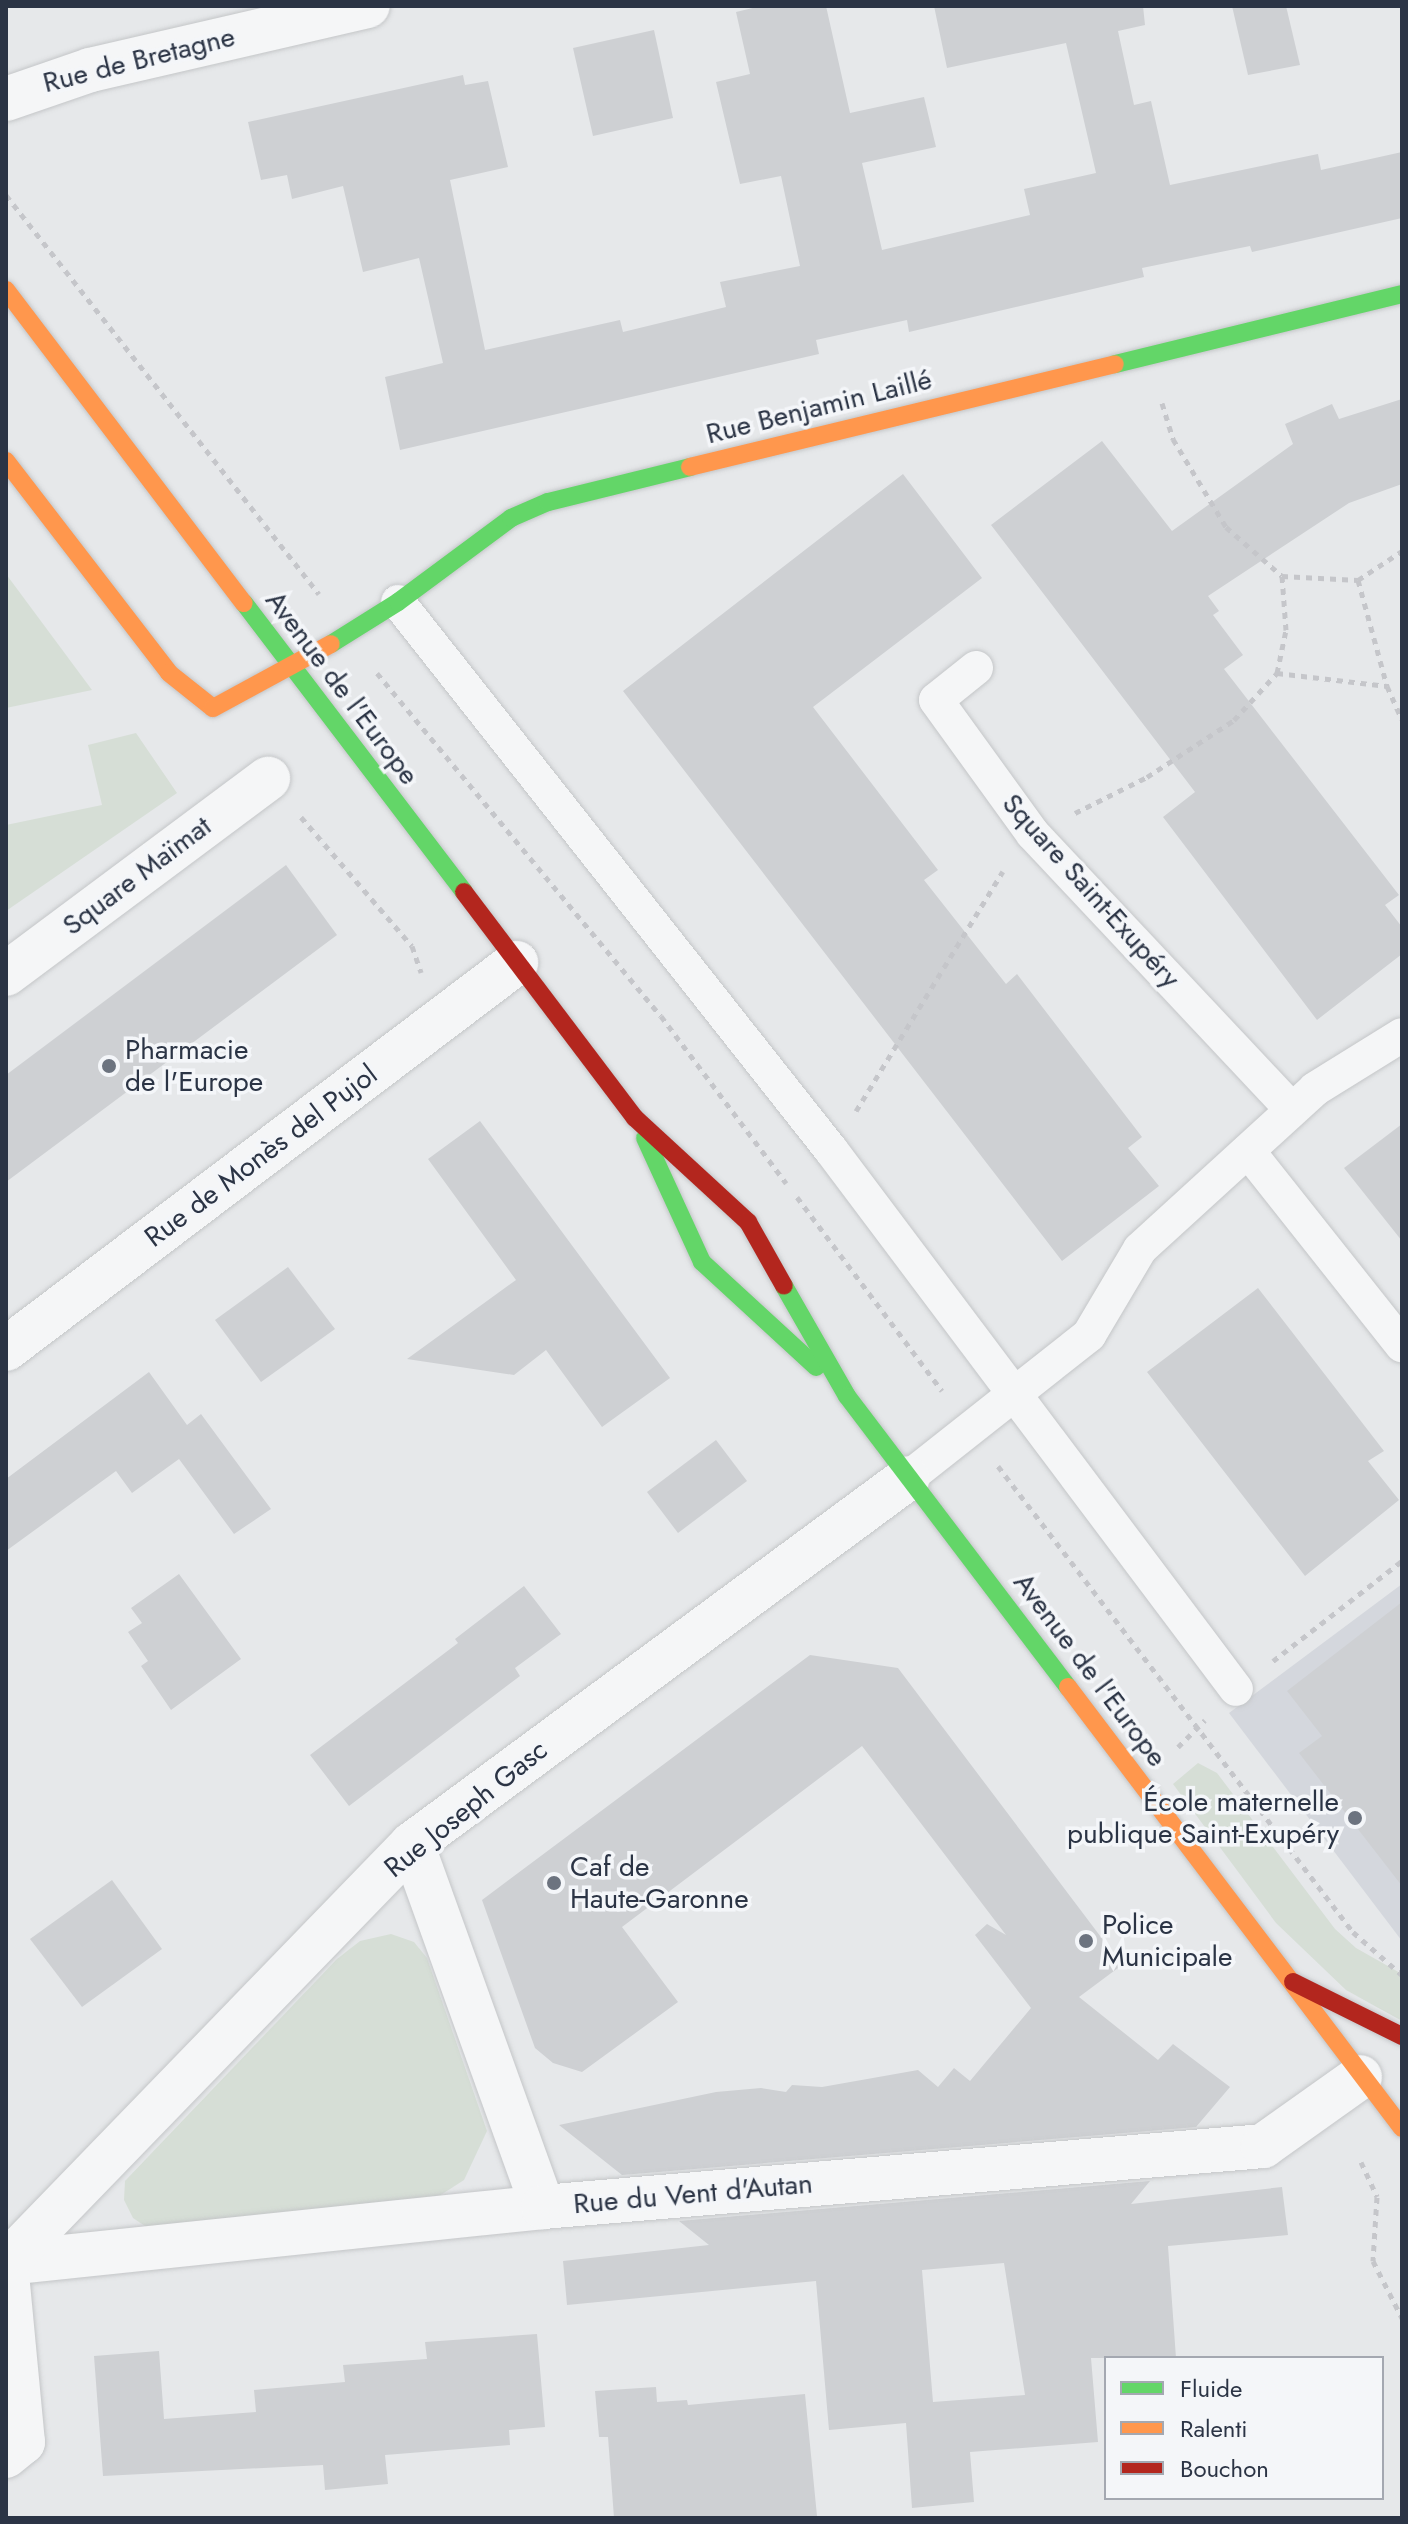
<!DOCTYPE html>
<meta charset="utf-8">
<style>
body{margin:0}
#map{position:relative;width:1408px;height:2524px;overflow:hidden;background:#e6e8ea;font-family:Jost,sans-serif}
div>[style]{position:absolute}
.built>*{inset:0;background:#d4d7dd}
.green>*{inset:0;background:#d6ded6}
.building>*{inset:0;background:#ced0d3}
.path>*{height:5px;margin-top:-2.5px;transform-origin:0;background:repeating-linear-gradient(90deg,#c5c6ca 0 6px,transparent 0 12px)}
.roads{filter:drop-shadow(0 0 2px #c4c6c8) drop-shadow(0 0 2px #c4c6c8)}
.lane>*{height:34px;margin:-17px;padding:0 17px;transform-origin:17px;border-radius:17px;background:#f5f6f7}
.street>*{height:44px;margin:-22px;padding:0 22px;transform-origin:22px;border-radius:22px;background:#f5f6f7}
.fast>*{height:18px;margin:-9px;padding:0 9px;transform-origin:9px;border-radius:9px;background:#63d668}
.slow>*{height:18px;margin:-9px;padding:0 9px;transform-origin:9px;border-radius:9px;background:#ff974d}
.jam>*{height:18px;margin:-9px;padding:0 9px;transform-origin:9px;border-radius:9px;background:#b3261e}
.dots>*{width:22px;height:22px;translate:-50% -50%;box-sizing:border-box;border:4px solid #f4f6f9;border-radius:50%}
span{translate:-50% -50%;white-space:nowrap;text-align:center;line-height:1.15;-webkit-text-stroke:7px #f4f6f9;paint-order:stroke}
.street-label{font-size:28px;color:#2b3445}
.poi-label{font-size:28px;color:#2b3445}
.left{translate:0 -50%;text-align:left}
.right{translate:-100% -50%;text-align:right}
.frame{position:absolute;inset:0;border:8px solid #2b3445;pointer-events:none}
.legend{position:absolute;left:1104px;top:2356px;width:280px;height:144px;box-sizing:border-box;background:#f4f6f9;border:2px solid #a4a8b1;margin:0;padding:10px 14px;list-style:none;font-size:24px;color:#2b3445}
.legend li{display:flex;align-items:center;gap:16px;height:40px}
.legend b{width:40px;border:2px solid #a4a8b1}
</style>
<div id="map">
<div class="built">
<div style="clip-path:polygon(1402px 1584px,1402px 1941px,1229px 1713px)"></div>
</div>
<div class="green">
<div style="clip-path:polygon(6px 574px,92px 690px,6px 708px)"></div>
<div style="clip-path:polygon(136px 733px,177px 793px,6px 911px,6px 825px,102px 805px,88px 745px)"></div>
<div style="clip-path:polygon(1198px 1763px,1217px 1773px,1335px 1929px,1356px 1948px,1402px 1974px,1402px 2021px,1346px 1990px,1276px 1923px,1173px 1784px)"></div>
<div style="clip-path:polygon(391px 1934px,414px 1942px,427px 1958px,487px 2131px,464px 2180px,433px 2200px,151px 2230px,133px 2218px,124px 2200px,125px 2181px,337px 1959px,360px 1941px)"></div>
</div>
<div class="building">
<div style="clip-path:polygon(761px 6px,826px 6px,850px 113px,924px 97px,936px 147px,862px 163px,882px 250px,1030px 215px,1024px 189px,1096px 173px,1066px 43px,947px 68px,934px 6px,1143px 6px,1145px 25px,1118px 31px,1134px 105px,1151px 101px,1170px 185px,1318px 154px,1321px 170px,1402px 152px,1402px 218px,1252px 252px,1250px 246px,1142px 268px,1144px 277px,909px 332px,907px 320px,816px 340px,819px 354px,400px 450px,385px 377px,443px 363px,419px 258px,363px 272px,343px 186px,292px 199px,287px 175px,261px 180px,248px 122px,463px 75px,465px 85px,488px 81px,508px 167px,450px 180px,485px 350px,620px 320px,623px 332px,726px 307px,720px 282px,800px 266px,781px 176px,740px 184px,716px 82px,750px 74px,736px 12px)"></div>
<div style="clip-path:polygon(1232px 6px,1286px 6px,1300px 65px,1248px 75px)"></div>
<div style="clip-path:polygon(654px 30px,673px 118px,593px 136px,573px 48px)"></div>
<div style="clip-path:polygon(1402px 399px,1402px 484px,1349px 503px,1208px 596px,1219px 611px,1213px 615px,1243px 655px,1224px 669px,1399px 895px,1385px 905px,1402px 927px,1402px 954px,1317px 1020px,1163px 817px,1195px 792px,991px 525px,1102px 441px,1172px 531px,1293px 444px,1285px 424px,1332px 404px,1339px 419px)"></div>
<div style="clip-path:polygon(903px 474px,982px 578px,813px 707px,938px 870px,924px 880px,1006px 984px,1017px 974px,1142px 1137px,1128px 1148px,1159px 1186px,1062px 1261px,623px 691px)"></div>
<div style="clip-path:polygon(286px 865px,337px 935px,6px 1182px,6px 1075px)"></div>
<div style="clip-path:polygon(480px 1121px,670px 1378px,602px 1427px,546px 1350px,514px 1375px,407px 1359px,516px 1280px,428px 1159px)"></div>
<div style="clip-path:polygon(1402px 1124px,1402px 1241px,1344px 1168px)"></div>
<div style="clip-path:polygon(288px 1267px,335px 1329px,261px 1382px,215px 1320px)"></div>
<div style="clip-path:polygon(1258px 1288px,1384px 1451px,1368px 1461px,1399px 1500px,1305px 1576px,1147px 1372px)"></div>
<div style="clip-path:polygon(149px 1372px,187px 1425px,201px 1414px,271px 1509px,234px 1534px,179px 1459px,132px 1493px,116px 1471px,6px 1551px,6px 1479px)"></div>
<div style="clip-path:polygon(716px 1440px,747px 1481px,678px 1533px,647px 1492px)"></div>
<div style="clip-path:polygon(179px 1574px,241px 1659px,171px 1710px,141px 1666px,148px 1661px,128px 1632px,142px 1623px,131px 1608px)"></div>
<div style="clip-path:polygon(524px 1586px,561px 1634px,515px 1668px,520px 1676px,349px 1806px,310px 1755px,458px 1643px,455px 1639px)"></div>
<div style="clip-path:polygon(1402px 1602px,1402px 1886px,1299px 1753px,1322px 1736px,1287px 1691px)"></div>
<div style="clip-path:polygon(810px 1655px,898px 1668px,1122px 1965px,1079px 1997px,1158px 2060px,1173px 2044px,1230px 2087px,1196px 2127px,622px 2175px,559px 2125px,716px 2092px,761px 2088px,786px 2092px,792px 2085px,822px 2087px,918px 2070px,938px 2087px,954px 2068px,970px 2081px,1031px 2008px,975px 1935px,987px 1924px,1006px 1935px,862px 1746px,622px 1927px,678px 2002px,582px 2072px,553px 2063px,535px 2048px,482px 1900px)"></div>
<div style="clip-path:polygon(112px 1880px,162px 1949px,82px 2007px,30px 1939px)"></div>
<div style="clip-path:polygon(evenodd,1150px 2181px,1131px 2204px,1282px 2187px,1288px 2235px,1168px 2246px,1176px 2358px,1091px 2358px,1098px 2442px,970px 2452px,974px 2502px,912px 2508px,906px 2423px,829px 2430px,816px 2281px,567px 2305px,563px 2261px,709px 2245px,679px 2221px,1150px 2181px,1004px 2263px,1025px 2395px,933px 2402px,922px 2270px,1004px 2263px)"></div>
<div style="clip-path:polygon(537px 2334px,545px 2427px,509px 2430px,510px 2445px,385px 2455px,388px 2484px,325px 2490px,323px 2465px,103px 2476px,94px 2356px,159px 2351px,164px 2419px,256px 2412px,254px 2390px,345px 2382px,343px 2365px,427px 2359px,425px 2342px)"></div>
<div style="clip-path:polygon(656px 2387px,657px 2402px,687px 2400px,688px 2405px,805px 2394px,817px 2516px,614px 2518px,608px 2437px,599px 2437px,595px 2391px)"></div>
</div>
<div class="path">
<div style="left:6px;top:195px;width:507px;rotate:51.89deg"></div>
<div style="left:1162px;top:403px;width:38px;rotate:73deg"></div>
<div style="left:1173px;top:439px;width:103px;rotate:58.9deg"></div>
<div style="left:1226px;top:527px;width:74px;rotate:41.2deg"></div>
<div style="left:1282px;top:576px;width:76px;rotate:3deg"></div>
<div style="left:1358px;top:580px;width:53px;rotate:-33.4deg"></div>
<div style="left:1358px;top:580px;width:110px;rotate:74.7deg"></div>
<div style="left:1387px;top:686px;width:36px;rotate:66deg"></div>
<div style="left:377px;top:673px;width:445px;rotate:50.4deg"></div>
<div style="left:661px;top:1016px;width:209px;rotate:53.2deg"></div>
<div style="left:1277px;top:673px;width:111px;rotate:6.7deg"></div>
<div style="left:1075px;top:813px;width:80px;rotate:-26.6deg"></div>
<div style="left:1147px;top:777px;width:104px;rotate:-33.2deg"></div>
<div style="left:1234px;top:720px;width:64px;rotate:-47.5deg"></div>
<div style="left:1277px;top:673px;width:44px;rotate:-78.2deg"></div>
<div style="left:1286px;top:630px;width:54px;rotate:-94.2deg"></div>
<div style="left:301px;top:817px;width:170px;rotate:49.3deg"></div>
<div style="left:412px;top:946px;width:28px;rotate:71deg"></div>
<div style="left:856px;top:1111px;width:281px;rotate:-58.5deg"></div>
<div style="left:797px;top:1197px;width:242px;rotate:53.2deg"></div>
<div style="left:998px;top:1466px;width:586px;rotate:52.7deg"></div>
<div style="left:1353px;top:1932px;width:65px;rotate:41.3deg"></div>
<div style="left:1273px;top:1661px;width:163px;rotate:-37.8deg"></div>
<div style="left:1178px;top:1747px;width:38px;rotate:-45deg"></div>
<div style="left:1361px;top:2162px;width:38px;rotate:65deg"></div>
<div style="left:1377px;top:2197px;width:64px;rotate:93.6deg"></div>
<div style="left:1373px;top:2261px;width:64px;rotate:63deg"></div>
</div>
<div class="roads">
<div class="lane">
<div style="left:398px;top:602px;width:698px;rotate:51.69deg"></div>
<div style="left:831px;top:1150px;width:674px;rotate:53.08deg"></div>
<div style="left:976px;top:668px;width:51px;rotate:141.3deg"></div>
<div style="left:936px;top:700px;width:165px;rotate:54.1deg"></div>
<div style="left:1033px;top:834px;width:378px;rotate:46.8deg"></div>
<div style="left:1248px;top:1151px;width:248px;rotate:51.6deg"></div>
<div style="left:908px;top:1478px;width:231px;rotate:-38.3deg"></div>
<div style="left:1089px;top:1335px;width:100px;rotate:-59.3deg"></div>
<div style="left:1140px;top:1249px;width:237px;rotate:-42.4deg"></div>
<div style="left:1315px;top:1089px;width:102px;rotate:-31.8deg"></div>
</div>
<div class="street">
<div style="left:6px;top:99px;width:89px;rotate:-19deg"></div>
<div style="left:90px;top:70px;width:285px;rotate:-13deg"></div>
<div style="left:6px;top:974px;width:327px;rotate:-36.7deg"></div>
<div style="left:6px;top:1349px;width:640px;rotate:-37.12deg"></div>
<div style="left:412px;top:1844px;width:386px;rotate:70.2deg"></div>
<div style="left:6px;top:2263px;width:540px;rotate:-5.95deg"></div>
<div style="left:543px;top:2207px;width:723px;rotate:-4.84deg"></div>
<div style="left:1263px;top:2146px;width:119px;rotate:-35.4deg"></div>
<div style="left:6px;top:2263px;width:583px;rotate:-45.9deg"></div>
<div style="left:412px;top:1844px;width:616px;rotate:-36.42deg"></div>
<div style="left:6px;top:2263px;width:180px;rotate:84.6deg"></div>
<div style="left:23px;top:2442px;width:22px;rotate:141deg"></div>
</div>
<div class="fast">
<div style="left:1115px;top:364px;width:295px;rotate:-13.7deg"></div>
<div style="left:244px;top:603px;width:363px;rotate:52.7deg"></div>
<div style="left:331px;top:644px;width:79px;rotate:-32.1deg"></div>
<div style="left:398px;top:602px;width:141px;rotate:-36.6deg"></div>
<div style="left:511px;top:518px;width:40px;rotate:-23.4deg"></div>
<div style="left:548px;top:502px;width:146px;rotate:-13.8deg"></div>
<div style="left:645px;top:1138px;width:136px;rotate:65.3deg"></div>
<div style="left:702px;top:1262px;width:155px;rotate:42.6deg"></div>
<div style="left:784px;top:1286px;width:127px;rotate:60.2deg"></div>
<div style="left:847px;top:1396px;width:365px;rotate:52.8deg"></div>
</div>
<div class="slow">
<div style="left:6px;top:290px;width:393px;rotate:52.8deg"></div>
<div style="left:6px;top:461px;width:267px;rotate:52.4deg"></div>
<div style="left:169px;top:673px;width:56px;rotate:38.5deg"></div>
<div style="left:213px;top:708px;width:134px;rotate:-28.5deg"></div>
<div style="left:690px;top:467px;width:437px;rotate:-13.6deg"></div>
<div style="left:1068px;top:1687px;width:553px;rotate:52.86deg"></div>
</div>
<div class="jam">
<div style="left:464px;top:892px;width:283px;rotate:52.9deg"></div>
<div style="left:635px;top:1118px;width:154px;rotate:42.6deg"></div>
<div style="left:748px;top:1222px;width:73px;rotate:60.6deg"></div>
<div style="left:1293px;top:1982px;width:122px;rotate:26.4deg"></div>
</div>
</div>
<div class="dots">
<div style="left:109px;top:1066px;background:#6c737f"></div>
<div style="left:1355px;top:1818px;background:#6c737f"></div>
<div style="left:554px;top:1883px;background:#6c737f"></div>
<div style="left:1086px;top:1941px;background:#6c737f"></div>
</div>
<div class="street-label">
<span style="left:139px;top:60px;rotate:-14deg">Rue de Bretagne</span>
<span style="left:819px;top:407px;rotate:-14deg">Rue Benjamin Laillé</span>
<span style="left:342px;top:688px;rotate:53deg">Avenue de l'Europe</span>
<span style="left:137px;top:876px;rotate:-37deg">Square Maïmat</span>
<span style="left:1091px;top:891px;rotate:48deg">Square Saint-Exupéry</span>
<span style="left:261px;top:1156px;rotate:-37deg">Rue de Monès del Pujol</span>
<span style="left:1090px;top:1670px;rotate:53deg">Avenue de l'Europe</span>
<span style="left:466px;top:1809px;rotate:-39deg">Rue Joseph Gasc</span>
<span style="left:693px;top:2194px;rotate:-5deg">Rue du Vent d'Autan</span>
</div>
<div class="poi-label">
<span class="left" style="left:125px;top:1066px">Pharmacie<br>de l'Europe</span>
<span class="right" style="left:1339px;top:1818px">École maternelle<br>publique Saint-Exupéry</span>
<span class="left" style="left:570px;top:1883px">Caf de<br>Haute-Garonne</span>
<span class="left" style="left:1102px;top:1941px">Police<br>Municipale</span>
</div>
<div class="frame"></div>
<ul class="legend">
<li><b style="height:10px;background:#63d668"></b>Fluide</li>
<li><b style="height:10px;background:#ff974d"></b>Ralenti</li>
<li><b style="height:10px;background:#b3261e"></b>Bouchon</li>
</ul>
</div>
